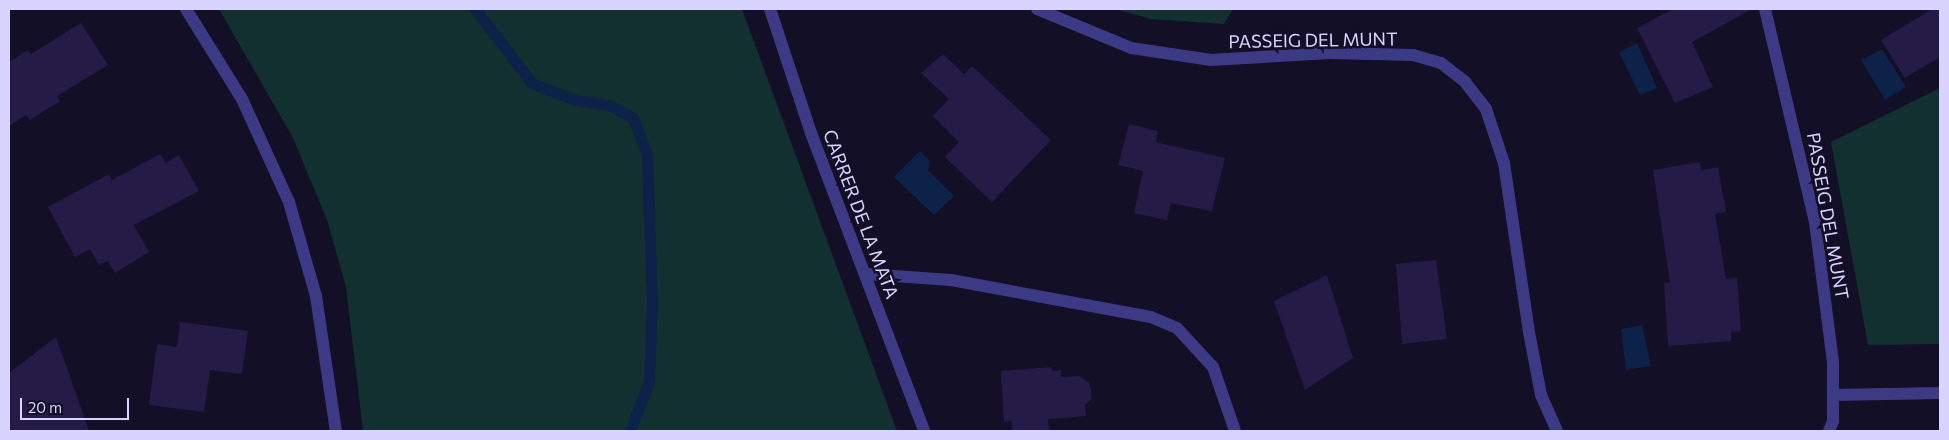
<!DOCTYPE html>
<style>
body{margin:0}
#map{position:relative;width:1949px;height:440px;overflow:hidden;background:#130f26;font-family:Commissioner,sans-serif}
div>[style]{position:absolute}
.green>*{inset:0;background:#12302f}
.water>*{inset:0;background:#0c2248}
.stream>*{height:11px;margin:-5.5px;padding:0 5.5px;transform-origin:5.5px;border-radius:5.5px;background:#0c2248}
.building>*{inset:0;background:#241b47}
.street>*{height:12px;margin:-6px;padding:0 6px;transform-origin:6px;border-radius:6px;background:#3d3a85}
span{translate:-50% -50%;white-space:nowrap;text-align:center;line-height:1.15;-webkit-text-stroke:5px #130f26;paint-order:stroke}
.street-label{font-size:18px;color:#d9d4ff}
.frame{position:absolute;inset:0;border:10px solid #d9d4ff;pointer-events:none}
.scale{position:absolute;left:20px;top:398px;width:109px;height:22px;box-sizing:border-box;border:2px solid #d9d4ff;border-top:0;padding-left:6px;font-size:15px;line-height:18px;white-space:nowrap;color:#d9d4ff;-webkit-text-stroke:4px #130f26;paint-order:stroke}
</style>
<div id="map">
<div class="green">
<div style="clip-path:polygon(219px 9px,742px 9px,897px 431px,363px 431px,346px 287px,327px 220px,293px 138px)"></div>
<div style="clip-path:polygon(1115px 9px,1233px 9px,1224px 24px,1151px 19px)"></div>
<div style="clip-path:polygon(1940px 88px,1940px 344px,1868px 345px,1831px 142px)"></div>
</div>
<div class="water">
<div style="clip-path:polygon(1637px 43px,1657px 88px,1640px 95px,1619px 52px)"></div>
<div style="clip-path:polygon(1882px 49px,1906px 87px,1885px 100px,1861px 60px)"></div>
<div style="clip-path:polygon(920px 151px,930px 161px,928px 170px,954px 196px,934px 215px,894px 177px)"></div>
<div style="clip-path:polygon(1642px 325px,1651px 366px,1626px 370px,1621px 329px)"></div>
</div>
<div class="stream">
<div style="left:475px;top:9px;width:93px;rotate:52.4deg"></div>
<div style="left:532px;top:83px;width:43px;rotate:21.8deg"></div>
<div style="left:572px;top:99px;width:40px;rotate:10deg"></div>
<div style="left:611px;top:106px;width:25px;rotate:29deg"></div>
<div style="left:633px;top:118px;width:39px;rotate:69deg"></div>
<div style="left:647px;top:154px;width:149px;rotate:88.1deg"></div>
<div style="left:652px;top:303px;width:79px;rotate:92.2deg"></div>
<div style="left:649px;top:382px;width:53px;rotate:111.2deg"></div>
</div>
<div class="building">
<div style="clip-path:polygon(1673px 9px,1752px 9px,1692px 42px,1713px 87px,1675px 103px,1637px 28px)"></div>
<div style="clip-path:polygon(1932px 9px,1940px 9px,1940px 57px,1905px 78px,1881px 40px)"></div>
<div style="clip-path:polygon(81px 23px,108px 65px,57px 96px,60px 101px,30px 120px,26px 115px,9px 126px,9px 62px,28px 50px,31px 54px)"></div>
<div style="clip-path:polygon(943px 54px,964px 74px,972px 66px,1051px 140px,992px 202px,945px 157px,959px 142px,933px 116px,949px 99px,921px 73px)"></div>
<div style="clip-path:polygon(1129px 124px,1158px 131px,1156px 142px,1225px 158px,1212px 211px,1171px 203px,1167px 220px,1134px 213px,1143px 171px,1118px 165px)"></div>
<div style="clip-path:polygon(160px 154px,166px 163px,179px 155px,199px 191px,134px 225px,149px 252px,115px 273px,108px 261px,99px 265px,90px 249px,75px 257px,48px 207px,109px 174px,112px 180px)"></div>
<div style="clip-path:polygon(1700px 162px,1701px 170px,1718px 167px,1726px 212px,1715px 214px,1726px 279px,1737px 278px,1741px 331px,1731px 332px,1731px 341px,1668px 346px,1664px 283px,1670px 283px,1653px 170px)"></div>
<div style="clip-path:polygon(1436px 260px,1447px 339px,1402px 344px,1396px 264px)"></div>
<div style="clip-path:polygon(1327px 275px,1353px 358px,1305px 390px,1274px 301px)"></div>
<div style="clip-path:polygon(180px 322px,248px 331px,242px 374px,210px 370px,204px 412px,149px 405px,157px 344px,177px 347px)"></div>
<div style="clip-path:polygon(56px 337px,89px 431px,9px 431px,9px 373px)"></div>
<div style="clip-path:polygon(1051px 367px,1052px 371px,1061px 370px,1061px 377px,1080px 376px,1090px 384px,1092px 399px,1085px 405px,1086px 416px,1048px 419px,1049px 430px,1012px 431px,1012px 421px,1004px 422px,1001px 371px)"></div>
</div>
<div class="street">
<div style="left:186px;top:9px;width:106px;rotate:58.1deg"></div>
<div style="left:242px;top:99px;width:113px;rotate:65.5deg"></div>
<div style="left:289px;top:202px;width:98px;rotate:74deg"></div>
<div style="left:316px;top:296px;width:136px;rotate:81.6deg"></div>
<div style="left:770px;top:9px;width:131px;rotate:71.7deg"></div>
<div style="left:811px;top:133px;width:319px;rotate:69.2deg"></div>
<div style="left:1037px;top:9px;width:102px;rotate:22.5deg"></div>
<div style="left:1131px;top:48px;width:81px;rotate:8.5deg"></div>
<div style="left:1211px;top:60px;width:119px;rotate:-3.4deg"></div>
<div style="left:1330px;top:53px;width:83px;rotate:1.4deg"></div>
<div style="left:1413px;top:55px;width:29px;rotate:16deg"></div>
<div style="left:1441px;top:63px;width:31px;rotate:38deg"></div>
<div style="left:1465px;top:82px;width:34px;rotate:52deg"></div>
<div style="left:1486px;top:109px;width:57px;rotate:71.6deg"></div>
<div style="left:1504px;top:163px;width:171px;rotate:81.6deg"></div>
<div style="left:1529px;top:332px;width:64px;rotate:79.2deg"></div>
<div style="left:1541px;top:395px;width:39px;rotate:66deg"></div>
<div style="left:1765px;top:9px;width:219px;rotate:76.8deg"></div>
<div style="left:1815px;top:222px;width:142px;rotate:82.7deg"></div>
<div style="left:1833px;top:363px;width:58px;rotate:90deg"></div>
<div style="left:1833px;top:421px;width:11px;rotate:112deg"></div>
<div style="left:865px;top:274px;width:86px;rotate:4deg"></div>
<div style="left:951px;top:280px;width:203px;rotate:10.5deg"></div>
<div style="left:1151px;top:317px;width:28px;rotate:23deg"></div>
<div style="left:1177px;top:328px;width:53px;rotate:47.3deg"></div>
<div style="left:1213px;top:367px;width:68px;rotate:71deg"></div>
<div style="left:1833px;top:395px;width:107px;rotate:-1.1deg"></div>
</div>
<div class="street-label">
<span style="left:1313px;top:40px;rotate:-1deg">PASSEIG DEL MUNT</span>
<span style="left:861px;top:214px;rotate:69deg">CARRER DE LA MATA</span>
<span style="left:1828px;top:216px;rotate:80deg">PASSEIG DEL MUNT</span>
</div>
<div class="frame"></div>
<div class="scale">20 m</div>
</div>
